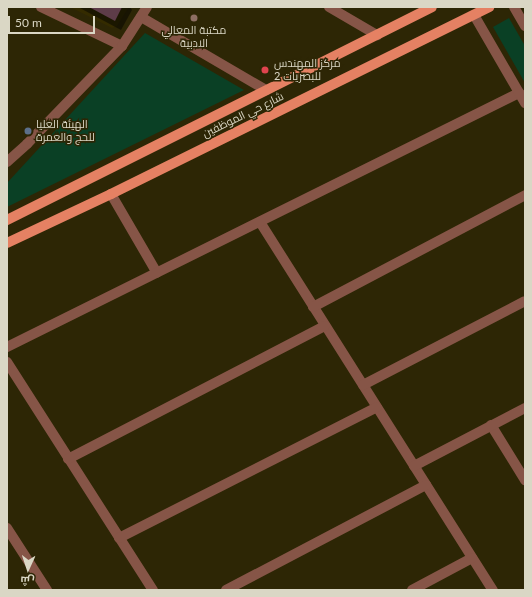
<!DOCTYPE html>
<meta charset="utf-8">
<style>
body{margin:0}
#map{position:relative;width:532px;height:597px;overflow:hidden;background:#2d2605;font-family:Lato,Cairo,sans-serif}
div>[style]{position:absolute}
.built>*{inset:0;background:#342b00}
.green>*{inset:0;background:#0a4025}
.shadow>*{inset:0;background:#0007}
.building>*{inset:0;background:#5d3c48}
.minor>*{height:10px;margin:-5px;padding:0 5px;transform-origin:5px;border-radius:5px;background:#865547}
.tertiary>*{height:10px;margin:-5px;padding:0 5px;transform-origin:5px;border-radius:5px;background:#865547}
.primary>*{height:10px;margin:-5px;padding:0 5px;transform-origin:5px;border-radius:5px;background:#e58163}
.dots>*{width:11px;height:11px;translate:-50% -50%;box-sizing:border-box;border:2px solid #2d2605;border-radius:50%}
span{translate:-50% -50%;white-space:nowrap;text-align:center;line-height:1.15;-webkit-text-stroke:3px #2d2605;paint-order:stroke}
.poi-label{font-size:11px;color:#dad7c5}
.left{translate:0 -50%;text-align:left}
.street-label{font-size:11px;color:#dad7c5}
.frame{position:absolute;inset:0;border:8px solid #dad7c5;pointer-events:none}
.north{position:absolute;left:8px;top:549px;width:40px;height:40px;-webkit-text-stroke:3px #2d2605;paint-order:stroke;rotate:183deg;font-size:11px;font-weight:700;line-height:16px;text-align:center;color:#dad7c5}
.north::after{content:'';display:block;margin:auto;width:14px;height:18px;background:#dad7c5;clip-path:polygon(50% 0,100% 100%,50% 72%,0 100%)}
.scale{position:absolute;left:8px;top:16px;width:87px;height:18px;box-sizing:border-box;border:2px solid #dad7c5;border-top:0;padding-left:5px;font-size:12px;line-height:14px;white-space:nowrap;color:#dad7c5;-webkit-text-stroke:3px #2d2605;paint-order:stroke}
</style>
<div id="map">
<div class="built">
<div style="clip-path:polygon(70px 7px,129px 7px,117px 26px,112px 28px)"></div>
</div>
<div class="green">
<div style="clip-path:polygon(509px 18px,525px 46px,525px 83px,493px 27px)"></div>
<div style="clip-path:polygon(145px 33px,244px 90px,7px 207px,7px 183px)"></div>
</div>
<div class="shadow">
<div style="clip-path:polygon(78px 7px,130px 7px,132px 10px,121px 30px)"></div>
</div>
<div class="building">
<div style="clip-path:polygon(89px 7px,122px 7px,115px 21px)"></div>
</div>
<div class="minor">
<div style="left:41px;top:7px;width:90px;rotate:25.7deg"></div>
<div style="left:329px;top:7px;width:56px;rotate:30.3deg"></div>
<div style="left:141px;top:17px;width:145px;rotate:30.3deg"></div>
<div style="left:7px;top:162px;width:27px;rotate:-42deg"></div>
<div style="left:27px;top:144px;width:136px;rotate:-45.9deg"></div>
<div style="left:122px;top:46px;width:46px;rotate:-57.3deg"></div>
<div style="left:111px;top:194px;width:91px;rotate:59.8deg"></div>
<div style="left:260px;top:222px;width:436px;rotate:57.7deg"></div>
<div style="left:313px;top:307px;width:240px;rotate:-27.8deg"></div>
<div style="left:7px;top:347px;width:572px;rotate:-26.39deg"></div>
<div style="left:7px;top:362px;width:271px;rotate:57.4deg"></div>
<div style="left:363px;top:385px;width:182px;rotate:-27.4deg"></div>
<div style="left:491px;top:425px;width:65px;rotate:58.3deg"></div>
<div style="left:68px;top:459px;width:289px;rotate:-27.4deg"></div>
<div style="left:414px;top:466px;width:125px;rotate:-27.6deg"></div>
<div style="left:7px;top:528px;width:74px;rotate:57.2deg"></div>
<div style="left:119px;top:538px;width:289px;rotate:-26.9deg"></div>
<div style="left:226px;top:590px;width:226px;rotate:-27.7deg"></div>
<div style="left:412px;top:590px;width:68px;rotate:-28.1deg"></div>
</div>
<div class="tertiary">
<div style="left:514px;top:7px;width:22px;rotate:60deg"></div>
<div style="left:474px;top:15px;width:102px;rotate:59.9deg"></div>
</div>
<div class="primary">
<div style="left:7px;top:220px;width:475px;rotate:-26.6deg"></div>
<div style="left:7px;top:243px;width:115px;rotate:-25.2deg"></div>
<div style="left:111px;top:194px;width:422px;rotate:-26.3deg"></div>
</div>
<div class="dots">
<div style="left:194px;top:18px;background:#8d6e63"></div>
<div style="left:265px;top:70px;background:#e0444e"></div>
<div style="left:28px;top:131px;background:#5c6f8a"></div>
</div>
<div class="poi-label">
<span style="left:194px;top:37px">مكتبة المعالي<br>الادبية</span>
<span class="left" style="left:274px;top:70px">مركز المهندس<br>للبصريات 2</span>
<span class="left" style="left:36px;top:131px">الهيئة العليا<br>للحج والعمرة</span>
</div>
<div class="street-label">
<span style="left:243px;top:115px;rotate:-26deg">شارع حي الموظفين</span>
</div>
<div class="frame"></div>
<div class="north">ش</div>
<div class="scale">50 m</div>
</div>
